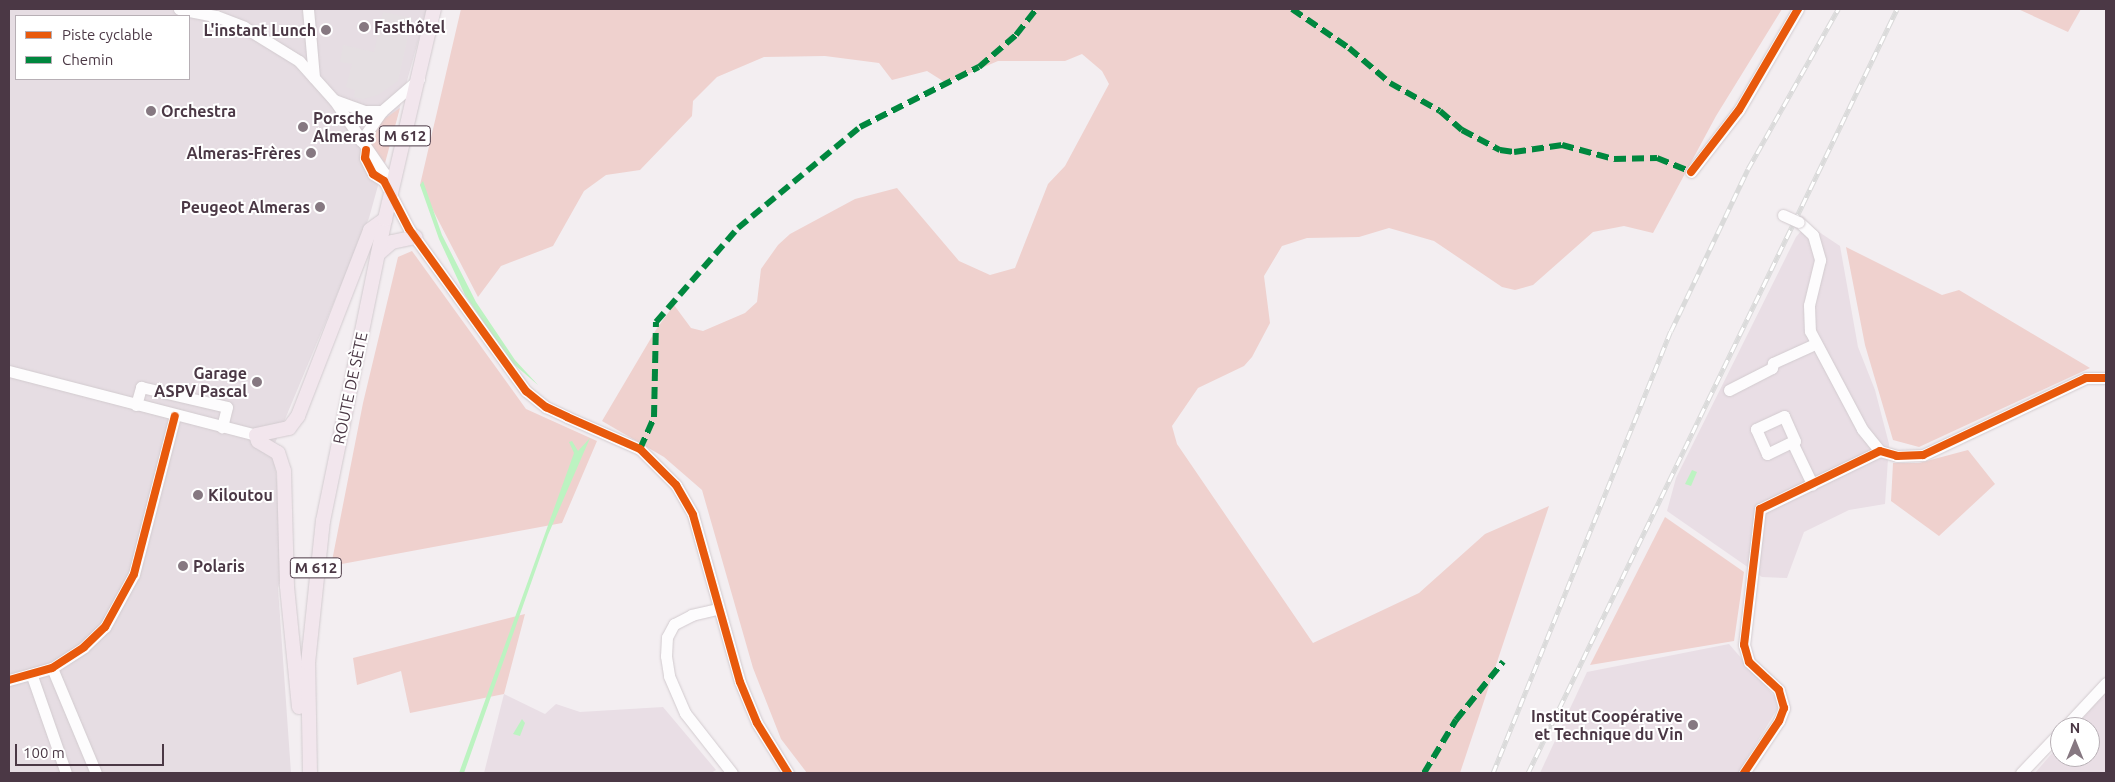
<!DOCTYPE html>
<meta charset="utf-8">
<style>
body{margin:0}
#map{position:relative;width:2115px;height:782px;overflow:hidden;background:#f3eef1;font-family:Ubuntu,sans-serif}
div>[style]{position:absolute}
.residential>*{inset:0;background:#e9dee5}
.industrial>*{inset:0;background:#e6dde3}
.green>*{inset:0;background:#efd1ce}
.parking>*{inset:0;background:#e5dfe2}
.water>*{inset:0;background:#bcf3c1}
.roads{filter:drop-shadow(0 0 1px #d2cbcf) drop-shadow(0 0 1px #d2cbcf)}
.minor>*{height:11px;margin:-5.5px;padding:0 5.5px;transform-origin:5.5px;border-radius:5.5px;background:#fdfcfd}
.major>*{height:14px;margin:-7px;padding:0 7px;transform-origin:7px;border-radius:7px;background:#f2e6ed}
.rail>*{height:5px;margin-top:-2.5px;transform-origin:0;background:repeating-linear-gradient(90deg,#fff 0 9px,#dadada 0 18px);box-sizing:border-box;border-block:1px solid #dadada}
.bridges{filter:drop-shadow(0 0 1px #d2cbcf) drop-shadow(0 0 1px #d2cbcf)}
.minor-bridge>*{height:11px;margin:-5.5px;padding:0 5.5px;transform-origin:5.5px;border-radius:5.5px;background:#fdfcfd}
.quiet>*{height:6px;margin-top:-3px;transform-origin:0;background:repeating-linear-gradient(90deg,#00873e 0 12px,transparent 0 18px)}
.cycleway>*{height:8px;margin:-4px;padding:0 4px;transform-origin:4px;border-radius:4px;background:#e8590c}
.dots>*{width:14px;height:14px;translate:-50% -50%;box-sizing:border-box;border:2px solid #fff;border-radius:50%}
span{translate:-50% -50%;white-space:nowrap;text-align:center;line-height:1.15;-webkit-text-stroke:4px #fff;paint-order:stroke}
.shield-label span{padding:1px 4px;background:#fff;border:1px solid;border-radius:4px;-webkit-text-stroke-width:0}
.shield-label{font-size:15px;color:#4b3845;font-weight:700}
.poi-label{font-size:16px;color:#4b3845;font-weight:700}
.left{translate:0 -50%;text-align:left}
.right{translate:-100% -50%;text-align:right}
.street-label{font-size:16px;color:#4b3845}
.frame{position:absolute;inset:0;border:10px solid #4b3845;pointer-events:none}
.legend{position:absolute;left:15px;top:15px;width:175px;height:65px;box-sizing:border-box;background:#fff;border:1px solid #b7afb5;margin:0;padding:6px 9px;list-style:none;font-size:15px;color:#4b3845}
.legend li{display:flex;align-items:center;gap:10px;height:25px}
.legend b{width:25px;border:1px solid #b7afb5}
.north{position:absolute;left:2050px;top:717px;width:50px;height:50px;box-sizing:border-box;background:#fff;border:1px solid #b7afb5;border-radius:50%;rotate:0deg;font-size:14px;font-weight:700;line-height:20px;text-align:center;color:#4b3845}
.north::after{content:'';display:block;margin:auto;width:18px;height:22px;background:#867881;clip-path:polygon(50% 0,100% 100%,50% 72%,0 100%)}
.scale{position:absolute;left:15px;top:744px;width:149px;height:22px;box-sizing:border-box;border:2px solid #4b3845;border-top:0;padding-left:6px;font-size:15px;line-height:18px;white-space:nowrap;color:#4b3845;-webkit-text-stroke:4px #fff;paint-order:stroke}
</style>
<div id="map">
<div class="residential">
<div style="clip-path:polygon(1807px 224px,1840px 246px,1858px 347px,1875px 390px,1889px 444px,1885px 504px,1849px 510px,1804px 532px,1787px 578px,1762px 577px,1667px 511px,1676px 478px,1796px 237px)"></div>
<div style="clip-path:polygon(1729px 644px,1775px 697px,1778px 708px,1738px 773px,1540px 773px,1587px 672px)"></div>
<div style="clip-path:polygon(2106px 692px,2106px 773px,2035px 773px,2060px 744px,2060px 757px,2090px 757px,2090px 727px,2075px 727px)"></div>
<div style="clip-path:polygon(504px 694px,545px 714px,556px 704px,580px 712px,663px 707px,716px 770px,711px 773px,484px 773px)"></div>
</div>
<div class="industrial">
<div style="clip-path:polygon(evenodd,9px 9px,427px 9px,369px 218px,273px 448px,286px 559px,278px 588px,291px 773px,9px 773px,9px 9px,16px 16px,189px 16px,189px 79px,16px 79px,16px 16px)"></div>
</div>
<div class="green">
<div style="clip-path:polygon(461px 9px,1782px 9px,1716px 116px,1653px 233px,1624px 226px,1593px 232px,1533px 285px,1515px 290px,1502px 287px,1434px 241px,1389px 228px,1359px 237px,1307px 238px,1282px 246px,1264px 276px,1270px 323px,1252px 357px,1244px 366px,1198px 388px,1172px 426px,1177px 444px,1313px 643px,1419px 593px,1485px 534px,1549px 506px,1460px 773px,807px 773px,781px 739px,753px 668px,702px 490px,664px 457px,602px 421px,657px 328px,674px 305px,691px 328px,703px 331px,745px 313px,757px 302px,761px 269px,778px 245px,790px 234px,855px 199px,897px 188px,959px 261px,990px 275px,1015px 268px,1048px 184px,1065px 166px,1109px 84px,1102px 71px,1082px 54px,1065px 61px,998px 61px,946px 83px,927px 71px,892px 80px,879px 63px,825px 56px,764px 57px,717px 77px,693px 101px,692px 116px,640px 170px,606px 175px,584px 191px,553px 246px,501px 266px,478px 297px,420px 185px)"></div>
<div style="clip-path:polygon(2018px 9px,2081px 9px,2068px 32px)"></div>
<div style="clip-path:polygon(400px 108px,385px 163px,368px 142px,370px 135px,377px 124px)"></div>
<div style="clip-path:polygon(1846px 247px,1942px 295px,1959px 290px,2090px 368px,1919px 447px,1893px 440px,1865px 345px)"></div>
<div style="clip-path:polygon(412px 251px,526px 409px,597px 441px,562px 523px,331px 566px,363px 403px,398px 257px)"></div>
<div style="clip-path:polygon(1968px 450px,1995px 484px,1939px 536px,1891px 501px,1893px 463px,1919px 463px)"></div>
<div style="clip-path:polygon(1665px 517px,1744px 572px,1734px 641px,1590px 665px)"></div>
<div style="clip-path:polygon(525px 614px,504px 694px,410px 713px,401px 671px,357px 685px,353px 658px)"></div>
</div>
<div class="parking">
<div style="clip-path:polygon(383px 12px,412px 18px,398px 81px,378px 95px,363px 99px,354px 97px,355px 90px,346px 87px,352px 64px,340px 62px,343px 45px,374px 52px)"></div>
</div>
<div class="water">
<div style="clip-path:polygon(423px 181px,442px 235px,476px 302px,515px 360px,538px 385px,509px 360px,465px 295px,439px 239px,420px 185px)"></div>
<div style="clip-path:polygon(590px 438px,548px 535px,464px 773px,459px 773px,574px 453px,569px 442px,572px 441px,578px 451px)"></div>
<div style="clip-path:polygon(1692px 470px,1697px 472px,1691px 486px,1685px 484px)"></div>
<div style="clip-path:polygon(522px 719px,525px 723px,520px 736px,513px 734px)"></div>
</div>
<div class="roads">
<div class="minor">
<div style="left:179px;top:9px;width:38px;rotate:11deg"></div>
<div style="left:216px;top:16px;width:30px;rotate:21deg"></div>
<div style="left:244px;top:27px;width:65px;rotate:31.7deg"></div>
<div style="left:299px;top:61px;width:52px;rotate:48.1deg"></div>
<div style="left:334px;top:100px;width:88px;rotate:55.6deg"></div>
<div style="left:384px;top:173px;width:8px;rotate:90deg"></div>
<div style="left:308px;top:9px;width:69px;rotate:85deg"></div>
<div style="left:334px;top:100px;width:33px;rotate:20deg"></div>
<div style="left:365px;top:111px;width:17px"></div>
<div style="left:382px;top:111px;width:49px;rotate:-40.9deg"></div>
<div style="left:361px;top:141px;width:37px;rotate:-55deg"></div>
<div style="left:366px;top:150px;width:8px;rotate:97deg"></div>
<div style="left:365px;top:158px;width:18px;rotate:63deg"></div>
<div style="left:373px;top:174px;width:13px;rotate:32deg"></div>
<div style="left:384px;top:181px;width:54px;rotate:62.5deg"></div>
<div style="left:409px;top:229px;width:200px;rotate:54.2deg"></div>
<div style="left:526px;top:391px;width:26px;rotate:39deg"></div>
<div style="left:546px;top:407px;width:23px;rotate:25deg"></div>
<div style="left:567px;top:417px;width:80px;rotate:23.7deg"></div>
<div style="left:640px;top:449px;width:51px;rotate:45deg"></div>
<div style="left:676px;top:485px;width:34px;rotate:60deg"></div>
<div style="left:693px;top:515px;width:173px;rotate:74.3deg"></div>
<div style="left:740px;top:682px;width:44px;rotate:67.5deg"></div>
<div style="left:757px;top:723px;width:59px;rotate:58.2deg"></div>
<div style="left:1691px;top:172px;width:78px;rotate:-52.3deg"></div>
<div style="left:1739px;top:110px;width:117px;rotate:-59.7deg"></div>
<div style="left:1799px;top:222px;width:19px;rotate:43deg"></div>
<div style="left:1813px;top:235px;width:26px;rotate:74deg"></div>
<div style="left:1820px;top:260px;width:46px;rotate:103.7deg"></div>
<div style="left:1809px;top:305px;width:26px;rotate:88deg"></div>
<div style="left:1810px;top:331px;width:111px;rotate:62deg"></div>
<div style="left:1862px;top:429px;width:28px;rotate:51deg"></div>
<div style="left:9px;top:371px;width:255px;rotate:14.5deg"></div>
<div style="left:1729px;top:390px;width:48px;rotate:-27.1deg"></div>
<div style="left:1772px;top:368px;width:5px;rotate:-79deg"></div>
<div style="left:1773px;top:363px;width:46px;rotate:-24.3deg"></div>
<div style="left:136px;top:405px;width:19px;rotate:-74deg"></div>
<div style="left:141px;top:387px;width:88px;rotate:13.1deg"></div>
<div style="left:227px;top:407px;width:21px;rotate:104deg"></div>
<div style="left:1792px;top:442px;width:3px;rotate:-18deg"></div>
<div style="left:1795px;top:441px;width:27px;rotate:-114deg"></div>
<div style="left:1784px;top:416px;width:31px;rotate:155deg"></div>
<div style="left:1756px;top:429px;width:27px;rotate:66deg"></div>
<div style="left:1767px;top:454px;width:28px;rotate:-26deg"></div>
<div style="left:1792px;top:442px;width:47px;rotate:64.5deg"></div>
<div style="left:717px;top:609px;width:26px;rotate:167deg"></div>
<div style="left:692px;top:615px;width:20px;rotate:153deg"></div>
<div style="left:674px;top:624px;width:15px;rotate:118deg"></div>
<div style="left:667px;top:637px;width:19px;rotate:93deg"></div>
<div style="left:666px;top:656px;width:20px;rotate:81deg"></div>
<div style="left:669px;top:676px;width:40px;rotate:66.6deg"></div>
<div style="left:685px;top:713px;width:76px;rotate:51.9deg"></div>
<div style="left:52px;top:668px;width:114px;rotate:67.3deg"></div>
<div style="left:32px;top:676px;width:103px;rotate:70.7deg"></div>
<div style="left:9px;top:680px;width:45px;rotate:-15.6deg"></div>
<div style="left:52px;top:668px;width:38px;rotate:-33deg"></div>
<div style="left:84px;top:647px;width:29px;rotate:-44deg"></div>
<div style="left:105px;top:627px;width:60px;rotate:-61.3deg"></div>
<div style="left:134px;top:574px;width:163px;rotate:-75.5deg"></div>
<div style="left:2065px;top:727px;width:60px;rotate:-47deg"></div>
<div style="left:1744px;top:773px;width:63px;rotate:-56.1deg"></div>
<div style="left:1779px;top:721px;width:14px;rotate:-69deg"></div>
<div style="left:1784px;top:708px;width:19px;rotate:-106deg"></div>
<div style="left:1779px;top:690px;width:41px;rotate:-137deg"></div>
<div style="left:1749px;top:662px;width:18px;rotate:-106deg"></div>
<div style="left:1744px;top:645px;width:137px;rotate:-83.3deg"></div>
<div style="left:1760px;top:509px;width:133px;rotate:-25.8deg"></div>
<div style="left:1880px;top:451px;width:18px;rotate:16deg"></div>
<div style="left:1897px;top:456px;width:26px;rotate:-2deg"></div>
<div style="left:1923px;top:455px;width:180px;rotate:-25.3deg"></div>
<div style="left:2086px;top:378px;width:20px"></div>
<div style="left:2021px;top:773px;width:57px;rotate:-46.4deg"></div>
</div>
<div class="major">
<div style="left:378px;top:254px;width:18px;rotate:-41deg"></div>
<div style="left:392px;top:242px;width:24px;rotate:-12deg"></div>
<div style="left:299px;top:707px;width:122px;rotate:-95.7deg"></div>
<div style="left:287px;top:586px;width:115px;rotate:-91.5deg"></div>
<div style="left:284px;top:471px;width:19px;rotate:-108deg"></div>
<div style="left:278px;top:453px;width:23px;rotate:-149deg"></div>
<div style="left:258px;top:441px;width:6px;rotate:-108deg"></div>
<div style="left:256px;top:435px;width:34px;rotate:-12deg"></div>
<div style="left:289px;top:428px;width:15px;rotate:-53deg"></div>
<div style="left:298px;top:416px;width:199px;rotate:-68.8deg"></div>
<div style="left:370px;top:230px;width:19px;rotate:-36deg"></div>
<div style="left:310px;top:773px;width:110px;rotate:-91deg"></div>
<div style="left:308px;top:663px;width:143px;rotate:-84deg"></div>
<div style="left:323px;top:521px;width:308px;rotate:-78.4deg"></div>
<div style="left:385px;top:219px;width:216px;rotate:-76.9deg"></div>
</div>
</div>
<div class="rail">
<div style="left:1493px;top:773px;width:476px;rotate:-68.1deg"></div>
<div style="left:1671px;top:331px;width:179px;rotate:-64.6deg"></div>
<div style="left:1748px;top:169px;width:184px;rotate:-60.6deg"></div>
<div style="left:1528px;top:773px;width:848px;rotate:-64.22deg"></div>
</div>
<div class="bridges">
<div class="minor-bridge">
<div style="left:1783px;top:215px;width:17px;rotate:24deg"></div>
</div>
</div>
<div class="quiet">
<div style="left:1292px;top:9px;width:69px;rotate:34.4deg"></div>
<div style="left:1349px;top:48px;width:54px;rotate:40.5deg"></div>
<div style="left:1390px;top:83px;width:57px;rotate:29.2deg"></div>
<div style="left:1440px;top:111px;width:29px;rotate:41deg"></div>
<div style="left:1462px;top:130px;width:43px;rotate:27.8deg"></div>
<div style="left:1500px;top:150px;width:14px;rotate:8deg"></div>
<div style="left:1514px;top:152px;width:49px;rotate:-8.3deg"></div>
<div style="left:1562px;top:145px;width:54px;rotate:15.1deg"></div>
<div style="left:1614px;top:159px;width:43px;rotate:-1.3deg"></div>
<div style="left:1657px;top:158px;width:37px;rotate:22deg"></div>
<div style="left:640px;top:449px;width:35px;rotate:-66deg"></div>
<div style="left:654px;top:417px;width:95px;rotate:-88.8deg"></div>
<div style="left:656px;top:322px;width:125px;rotate:-48.9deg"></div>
<div style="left:738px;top:228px;width:158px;rotate:-39.6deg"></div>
<div style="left:860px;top:127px;width:133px;rotate:-26.8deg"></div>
<div style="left:979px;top:67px;width:49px;rotate:-40.9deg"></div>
<div style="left:1016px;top:35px;width:33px;rotate:-52deg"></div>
<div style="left:1424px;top:773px;width:62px;rotate:-58.9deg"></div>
<div style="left:1456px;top:720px;width:75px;rotate:-51deg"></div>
</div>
<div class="cycleway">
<div style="left:366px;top:150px;width:8px;rotate:97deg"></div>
<div style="left:365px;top:158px;width:18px;rotate:63deg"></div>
<div style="left:373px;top:174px;width:13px;rotate:32deg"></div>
<div style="left:384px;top:181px;width:54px;rotate:62.5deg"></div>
<div style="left:409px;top:229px;width:200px;rotate:54.2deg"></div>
<div style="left:526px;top:391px;width:26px;rotate:39deg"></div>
<div style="left:546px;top:407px;width:23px;rotate:25deg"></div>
<div style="left:567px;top:417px;width:80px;rotate:23.7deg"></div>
<div style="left:640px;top:449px;width:51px;rotate:45deg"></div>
<div style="left:676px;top:485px;width:34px;rotate:60deg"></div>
<div style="left:693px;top:515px;width:173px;rotate:74.3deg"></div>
<div style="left:740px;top:682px;width:44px;rotate:67.5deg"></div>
<div style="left:757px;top:723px;width:59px;rotate:58.2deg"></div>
<div style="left:1691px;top:172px;width:78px;rotate:-52.3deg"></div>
<div style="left:1739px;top:110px;width:117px;rotate:-59.7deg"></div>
<div style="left:9px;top:680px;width:45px;rotate:-15.6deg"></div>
<div style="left:52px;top:668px;width:38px;rotate:-33deg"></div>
<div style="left:84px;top:647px;width:29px;rotate:-44deg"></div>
<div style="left:105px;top:627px;width:60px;rotate:-61.3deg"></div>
<div style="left:134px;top:574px;width:163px;rotate:-75.5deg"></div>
<div style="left:1744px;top:773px;width:63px;rotate:-56.1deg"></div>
<div style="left:1779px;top:721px;width:14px;rotate:-69deg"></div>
<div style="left:1784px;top:708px;width:19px;rotate:-106deg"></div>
<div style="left:1779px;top:690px;width:41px;rotate:-137deg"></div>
<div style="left:1749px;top:662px;width:18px;rotate:-106deg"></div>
<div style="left:1744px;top:645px;width:137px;rotate:-83.3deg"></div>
<div style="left:1760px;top:509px;width:133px;rotate:-25.8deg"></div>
<div style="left:1880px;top:451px;width:18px;rotate:16deg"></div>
<div style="left:1897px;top:456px;width:26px;rotate:-2deg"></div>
<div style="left:1923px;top:455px;width:180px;rotate:-25.3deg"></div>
<div style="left:2086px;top:378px;width:20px"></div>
</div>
<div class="dots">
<div style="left:364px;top:27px;background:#867881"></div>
<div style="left:326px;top:30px;background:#867881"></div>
<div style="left:151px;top:111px;background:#867881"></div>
<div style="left:303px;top:127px;background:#867881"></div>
<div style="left:311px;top:153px;background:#867881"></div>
<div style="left:320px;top:207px;background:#867881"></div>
<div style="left:257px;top:382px;background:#867881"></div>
<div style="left:198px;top:495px;background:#867881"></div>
<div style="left:183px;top:566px;background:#867881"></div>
<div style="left:1693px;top:725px;background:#867881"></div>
</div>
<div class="shield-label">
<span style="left:405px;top:136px">M 612</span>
<span style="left:316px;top:568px">M 612</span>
</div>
<div class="poi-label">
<span class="left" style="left:374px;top:27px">Fasthôtel</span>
<span class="right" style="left:316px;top:30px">L'instant Lunch</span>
<span class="left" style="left:161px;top:111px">Orchestra</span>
<span class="left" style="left:313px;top:127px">Porsche<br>Almeras</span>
<span class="right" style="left:301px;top:153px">Almeras-Frères</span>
<span class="right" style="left:310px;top:207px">Peugeot Almeras</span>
<span class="right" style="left:247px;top:382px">Garage<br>ASPV Pascal</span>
<span class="left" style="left:208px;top:495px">Kiloutou</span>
<span class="left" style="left:193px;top:566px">Polaris</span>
<span class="right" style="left:1683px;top:725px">Institut Coopérative<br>et Technique du Vin</span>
</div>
<div class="street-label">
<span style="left:350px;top:388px;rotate:-78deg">ROUTE DE SÈTE</span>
</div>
<div class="frame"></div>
<ul class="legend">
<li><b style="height:6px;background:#e8590c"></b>Piste cyclable</li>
<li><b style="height:6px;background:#00873e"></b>Chemin</li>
</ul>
<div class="north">N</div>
<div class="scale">100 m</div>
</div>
